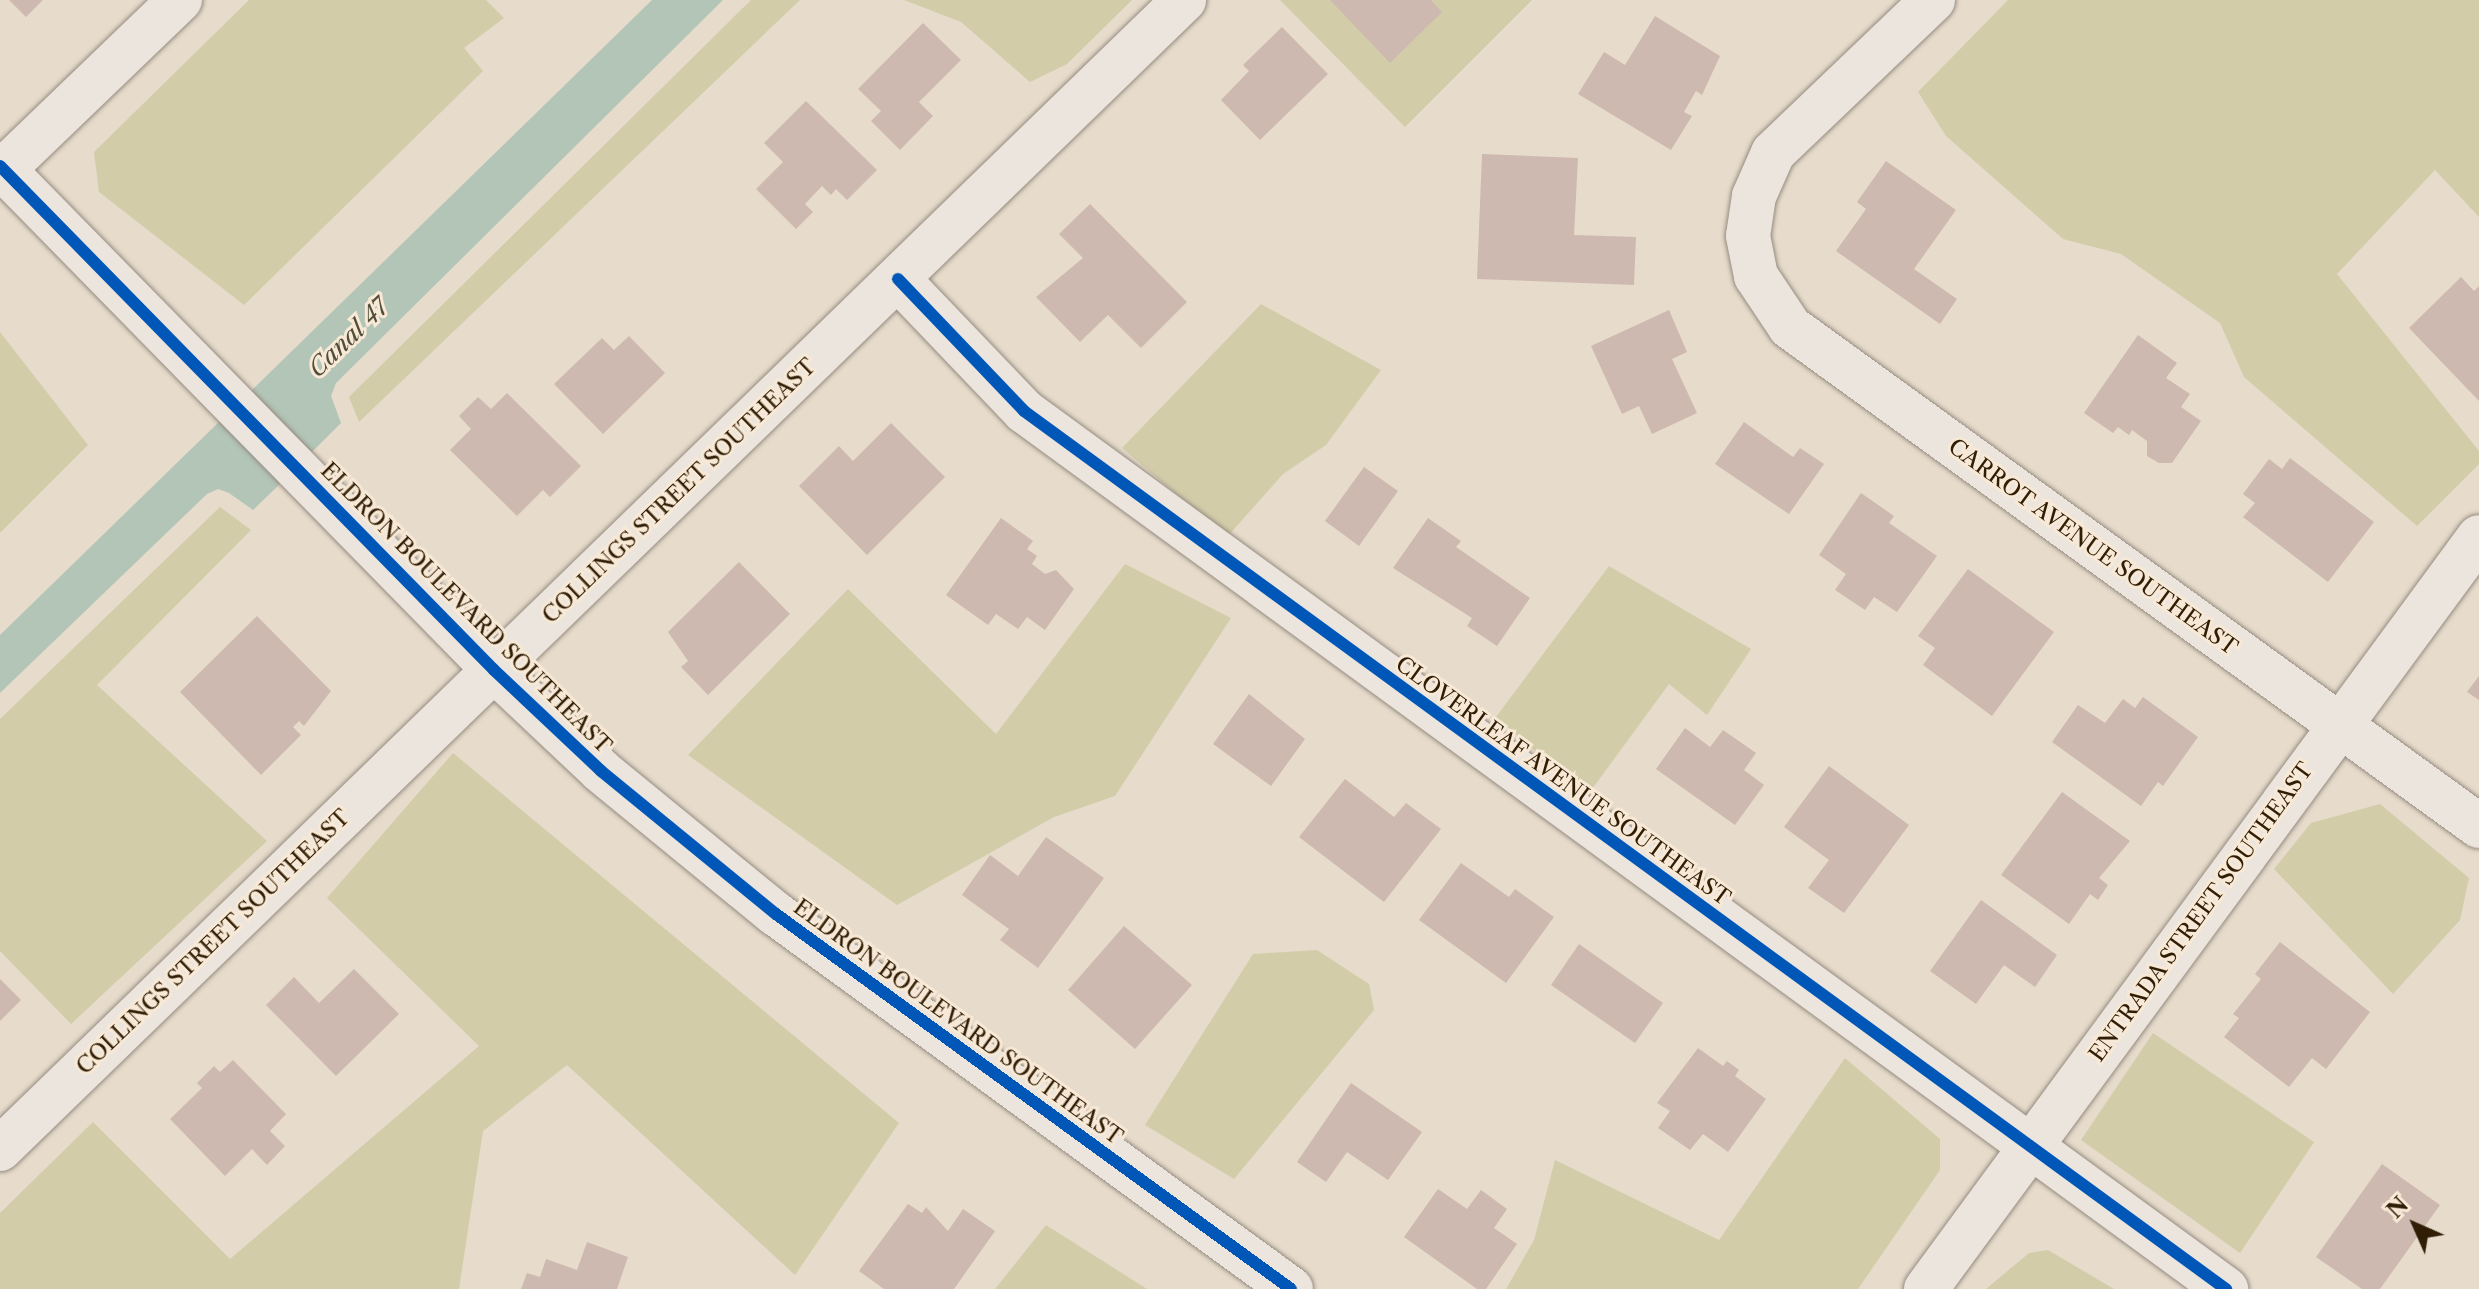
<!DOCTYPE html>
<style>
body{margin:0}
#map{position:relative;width:2479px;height:1289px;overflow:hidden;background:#e7dbcb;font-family:"Libre Caslon Text",serif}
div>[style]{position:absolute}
.green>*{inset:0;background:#d3cca9}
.water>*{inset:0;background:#b2c5b7}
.building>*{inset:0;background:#ceb9b0}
.roads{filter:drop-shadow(0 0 2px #958c80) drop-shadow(0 0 2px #958c80)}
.street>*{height:44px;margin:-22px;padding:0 22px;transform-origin:22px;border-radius:22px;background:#ebe5de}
.secondary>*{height:44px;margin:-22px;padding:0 22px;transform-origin:22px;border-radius:22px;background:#ebe5de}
.cycleway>*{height:12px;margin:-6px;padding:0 6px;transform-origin:6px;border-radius:6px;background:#0057b8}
span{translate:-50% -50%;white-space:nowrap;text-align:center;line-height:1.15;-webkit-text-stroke:6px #f7e9d6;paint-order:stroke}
.street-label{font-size:22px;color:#301d05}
.water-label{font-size:24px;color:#504d38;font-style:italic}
.north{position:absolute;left:2375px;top:1185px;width:80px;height:80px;-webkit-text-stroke:6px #f7e9d6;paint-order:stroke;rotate:315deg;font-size:22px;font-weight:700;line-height:32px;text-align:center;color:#301d05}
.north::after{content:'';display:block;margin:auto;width:28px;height:36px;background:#301d05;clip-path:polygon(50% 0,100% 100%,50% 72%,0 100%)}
</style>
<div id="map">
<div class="green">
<div style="clip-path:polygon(249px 0,486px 0,504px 18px,464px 48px,483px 71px,244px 305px,99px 192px,94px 152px)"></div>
<div style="clip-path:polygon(751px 0,800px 0,359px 422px,349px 397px)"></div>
<div style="clip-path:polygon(904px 0,1132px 0,1067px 64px,1030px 82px,961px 22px)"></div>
<div style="clip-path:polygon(1280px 0,1532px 0,1405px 127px)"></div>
<div style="clip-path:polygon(2008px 0,2479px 0,2479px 217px,2435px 170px,2337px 274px,2479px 451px,2479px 464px,2417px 526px,2244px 377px,2220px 323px,2121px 254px,2063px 239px,1946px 136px,1918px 92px)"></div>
<div style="clip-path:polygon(1261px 304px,1381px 370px,1326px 445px,1283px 474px,1227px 537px,1122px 448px)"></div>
<div style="clip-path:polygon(0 332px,88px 445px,0 533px)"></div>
<div style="clip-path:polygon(220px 507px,251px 530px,97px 685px,267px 841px,71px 1024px,0 951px,0 719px)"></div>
<div style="clip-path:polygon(1125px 564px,1231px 618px,1115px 796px,1054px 817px,897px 905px,688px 755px,848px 589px,996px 734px)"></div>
<div style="clip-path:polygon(1609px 566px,1751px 649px,1707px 715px,1669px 684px,1587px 796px,1496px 717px)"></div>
<div style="clip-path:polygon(453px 753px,899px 1123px,795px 1275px,567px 1065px,483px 1131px,459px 1289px,0 1289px,0 1213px,93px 1122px,230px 1259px,479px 1046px,327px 898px)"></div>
<div style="clip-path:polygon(2380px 804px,2469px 878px,2460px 920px,2393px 994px,2274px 869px,2311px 823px)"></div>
<div style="clip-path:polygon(1317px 950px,1369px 984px,1374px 1010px,1234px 1179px,1145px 1125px,1253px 954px)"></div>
<div style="clip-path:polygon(2153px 1033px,2314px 1142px,2240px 1253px,2081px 1140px)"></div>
<div style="clip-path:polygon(1845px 1058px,1940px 1139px,1940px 1170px,1858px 1289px,1506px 1289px,1534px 1240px,1555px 1160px,1719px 1240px)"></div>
<div style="clip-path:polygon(1046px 1225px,1147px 1289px,995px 1289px)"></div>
<div style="clip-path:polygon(2048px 1250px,2114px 1289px,1986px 1289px,2029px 1253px)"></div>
</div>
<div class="water">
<div style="clip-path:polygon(652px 0,723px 0,336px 383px,331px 396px,341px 423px,310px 454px,250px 392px)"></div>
<div style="clip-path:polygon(222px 419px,283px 481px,253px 510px,229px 493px,218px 489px,207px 494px,0 693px,0 635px)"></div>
</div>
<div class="building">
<div style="clip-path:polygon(9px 0,43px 0,26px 17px)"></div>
<div style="clip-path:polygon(1330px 0,1431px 0,1442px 12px,1390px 63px)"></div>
<div style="clip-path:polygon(1655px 16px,1720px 56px,1702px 95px,1696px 91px,1684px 112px,1692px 116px,1671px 150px,1578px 94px,1604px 52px,1625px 65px)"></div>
<div style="clip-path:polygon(923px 23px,961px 60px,919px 102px,933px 116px,900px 150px,871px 121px,881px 111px,858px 89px)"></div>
<div style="clip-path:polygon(1282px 27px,1328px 74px,1260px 140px,1221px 100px,1249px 71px,1243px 65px)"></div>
<div style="clip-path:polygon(806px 101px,877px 170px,847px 200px,836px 189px,831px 195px,822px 186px,805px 204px,813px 212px,796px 229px,756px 189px,783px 162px,764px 143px)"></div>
<div style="clip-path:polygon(1482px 154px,1578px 158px,1574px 235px,1636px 237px,1634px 285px,1477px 279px)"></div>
<div style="clip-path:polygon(1886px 161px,1956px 210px,1914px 269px,1957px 299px,1940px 324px,1836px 251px,1866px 209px,1857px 202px)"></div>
<div style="clip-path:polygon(1090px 204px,1187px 302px,1141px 348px,1108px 315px,1080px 342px,1036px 297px,1083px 258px,1059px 234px)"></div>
<div style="clip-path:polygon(2461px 277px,2474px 291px,2479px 286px,2479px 401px,2409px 328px)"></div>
<div style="clip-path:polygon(1669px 310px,1687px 352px,1672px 359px,1697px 413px,1652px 434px,1639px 406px,1622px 414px,1591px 346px)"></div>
<div style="clip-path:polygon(2138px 335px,2177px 363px,2166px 378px,2190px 394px,2181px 407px,2201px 421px,2172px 463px,2159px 463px,2147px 456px,2147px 441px,2132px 430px,2129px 435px,2118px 427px,2113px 433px,2084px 413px)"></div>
<div style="clip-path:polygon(629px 336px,665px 373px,603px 434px,554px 384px,602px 338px,614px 350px)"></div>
<div style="clip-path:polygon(507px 393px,581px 466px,550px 497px,543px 490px,517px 516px,450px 450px,471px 429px,459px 416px,478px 397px,491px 409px)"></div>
<div style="clip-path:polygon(1744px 422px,1793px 457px,1800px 448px,1824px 464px,1789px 514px,1715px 464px)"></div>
<div style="clip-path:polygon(891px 423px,945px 477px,867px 555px,799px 486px,839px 446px,853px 461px)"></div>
<div style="clip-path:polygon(2290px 458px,2374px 522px,2328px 582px,2243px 517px,2255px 503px,2243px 494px,2269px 459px,2282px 469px)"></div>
<div style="clip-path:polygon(1364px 467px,1398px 491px,1359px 546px,1325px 521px)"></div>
<div style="clip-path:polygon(1861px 493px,1894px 516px,1889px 523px,1937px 556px,1897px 612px,1874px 597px,1865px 610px,1835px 590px,1846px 574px,1819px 555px)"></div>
<div style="clip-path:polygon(1001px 518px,1033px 541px,1027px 549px,1037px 556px,1032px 564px,1045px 574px,1056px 570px,1074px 589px,1045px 630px,1027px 617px,1018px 629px,996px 614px,988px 625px,946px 595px)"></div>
<div style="clip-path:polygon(1428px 518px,1461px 541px,1456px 547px,1530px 598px,1497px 646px,1467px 626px,1472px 618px,1393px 568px)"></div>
<div style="clip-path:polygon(739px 562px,790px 614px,708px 695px,681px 667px,688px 661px,668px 632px)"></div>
<div style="clip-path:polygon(1968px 569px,2054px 632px,1992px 716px,1923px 665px,1935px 648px,1918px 636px)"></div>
<div style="clip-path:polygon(257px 616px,331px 691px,304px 726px,299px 721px,293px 727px,301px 735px,261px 775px,180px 692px)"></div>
<div style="clip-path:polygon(2479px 676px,2479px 700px,2467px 692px)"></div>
<div style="clip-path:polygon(1249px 694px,1305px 739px,1271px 786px,1213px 744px)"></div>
<div style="clip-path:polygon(2143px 697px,2198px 737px,2163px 786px,2158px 782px,2141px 806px,2052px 742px,2078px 705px,2105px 723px,2123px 699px,2135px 708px)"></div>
<div style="clip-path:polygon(1685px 728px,1710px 747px,1723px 730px,1756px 753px,1744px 770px,1764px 785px,1735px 825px,1656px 769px)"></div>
<div style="clip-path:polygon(1829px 766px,1909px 825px,1844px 913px,1808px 888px,1829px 860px,1784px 827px)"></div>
<div style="clip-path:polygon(1345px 779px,1394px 817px,1406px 803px,1441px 829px,1384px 902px,1299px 837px)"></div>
<div style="clip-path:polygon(2062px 792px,2130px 841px,2099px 878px,2108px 885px,2098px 900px,2090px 894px,2069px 924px,2001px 875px)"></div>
<div style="clip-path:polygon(1046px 837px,1104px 878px,1038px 968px,1000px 940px,1009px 929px,962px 895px,990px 855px,1018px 876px)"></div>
<div style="clip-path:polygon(1461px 863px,1509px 897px,1515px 889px,1554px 917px,1506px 983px,1419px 920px)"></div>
<div style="clip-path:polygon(1981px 900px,2057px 955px,2035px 987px,2004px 965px,1976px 1004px,1930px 971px)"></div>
<div style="clip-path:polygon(1124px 926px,1192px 985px,1135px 1049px,1068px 990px)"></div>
<div style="clip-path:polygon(2280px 942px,2370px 1012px,2326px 1069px,2312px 1058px,2289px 1087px,2224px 1037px,2239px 1018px,2233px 1014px,2261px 979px,2255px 974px)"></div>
<div style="clip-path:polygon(1579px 944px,1663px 1003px,1635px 1043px,1551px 985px)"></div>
<div style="clip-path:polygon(354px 969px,399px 1014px,336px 1076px,266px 1005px,294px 977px,319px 1003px)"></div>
<div style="clip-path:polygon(0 979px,21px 1000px,0 1021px)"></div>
<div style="clip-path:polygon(1698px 1048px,1723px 1066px,1727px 1061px,1739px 1070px,1735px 1076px,1766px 1099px,1728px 1152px,1703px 1134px,1690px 1150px,1658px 1128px,1670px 1111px,1657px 1103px)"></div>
<div style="clip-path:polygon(233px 1060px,286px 1114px,270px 1131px,285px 1146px,267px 1165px,252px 1149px,225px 1176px,170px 1119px,202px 1088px,197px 1083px,214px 1066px,220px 1072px)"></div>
<div style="clip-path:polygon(1351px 1083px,1422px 1132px,1388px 1180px,1347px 1152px,1326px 1182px,1297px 1162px)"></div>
<div style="clip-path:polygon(2382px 1164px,2440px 1205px,2380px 1289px,2362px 1289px,2316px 1257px)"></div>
<div style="clip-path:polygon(1438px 1189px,1467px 1209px,1481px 1190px,1507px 1209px,1494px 1228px,1517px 1244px,1486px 1289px,1477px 1289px,1404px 1237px)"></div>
<div style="clip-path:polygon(908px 1204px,922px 1213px,926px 1207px,948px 1231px,963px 1209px,995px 1231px,954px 1289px,884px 1289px,859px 1271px)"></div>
<div style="clip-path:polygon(587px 1242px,628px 1257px,617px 1289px,521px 1289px,527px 1273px,540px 1277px,546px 1259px,577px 1270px)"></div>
</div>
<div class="roads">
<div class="street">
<div style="left:1933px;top:0;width:221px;rotate:136.3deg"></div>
<div style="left:1773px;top:153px;width:47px;rotate:113.8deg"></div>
<div style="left:1754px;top:196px;width:40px;rotate:98.5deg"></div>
<div style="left:1748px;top:236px;width:41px;rotate:78.7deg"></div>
<div style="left:1756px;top:276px;width:61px;rotate:56.3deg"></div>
<div style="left:1790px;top:327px;width:851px;rotate:35.91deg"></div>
<div style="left:0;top:173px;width:250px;rotate:-43.9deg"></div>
<div style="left:898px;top:279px;width:182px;rotate:46.3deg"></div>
<div style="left:1024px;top:411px;width:1489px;rotate:36.15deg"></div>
<div style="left:0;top:1149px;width:1650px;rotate:-44.14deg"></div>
<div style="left:1926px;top:1289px;width:933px;rotate:-53.67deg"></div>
</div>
<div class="secondary">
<div style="left:0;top:166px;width:706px;rotate:45.57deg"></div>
<div style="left:494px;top:670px;width:147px;rotate:43.3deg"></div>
<div style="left:601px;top:771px;width:226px;rotate:39.3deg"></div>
<div style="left:776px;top:914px;width:637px;rotate:36.06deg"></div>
</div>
</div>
<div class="cycleway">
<div style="left:0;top:166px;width:706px;rotate:45.57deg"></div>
<div style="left:494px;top:670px;width:147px;rotate:43.3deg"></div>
<div style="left:601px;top:771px;width:226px;rotate:39.3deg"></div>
<div style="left:776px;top:914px;width:637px;rotate:36.06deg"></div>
<div style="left:898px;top:279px;width:182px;rotate:46.3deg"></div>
<div style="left:1024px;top:411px;width:1489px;rotate:36.15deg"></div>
</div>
<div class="street-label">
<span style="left:679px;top:491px;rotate:-44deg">COLLINGS STREET SOUTHEAST</span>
<span style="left:2093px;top:547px;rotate:36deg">CARROT AVENUE SOUTHEAST</span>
<span style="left:466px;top:608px;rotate:45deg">ELDRON BOULEVARD SOUTHEAST</span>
<span style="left:1563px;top:781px;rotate:36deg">CLOVERLEAF AVENUE SOUTHEAST</span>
<span style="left:2201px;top:912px;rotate:-54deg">ENTRADA STREET SOUTHEAST</span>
<span style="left:213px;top:942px;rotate:-44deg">COLLINGS STREET SOUTHEAST</span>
<span style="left:958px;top:1022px;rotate:36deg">ELDRON BOULEVARD SOUTHEAST</span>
</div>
<div class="water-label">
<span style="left:348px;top:338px;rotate:-44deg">Canal 47</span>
</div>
<div class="north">N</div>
</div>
